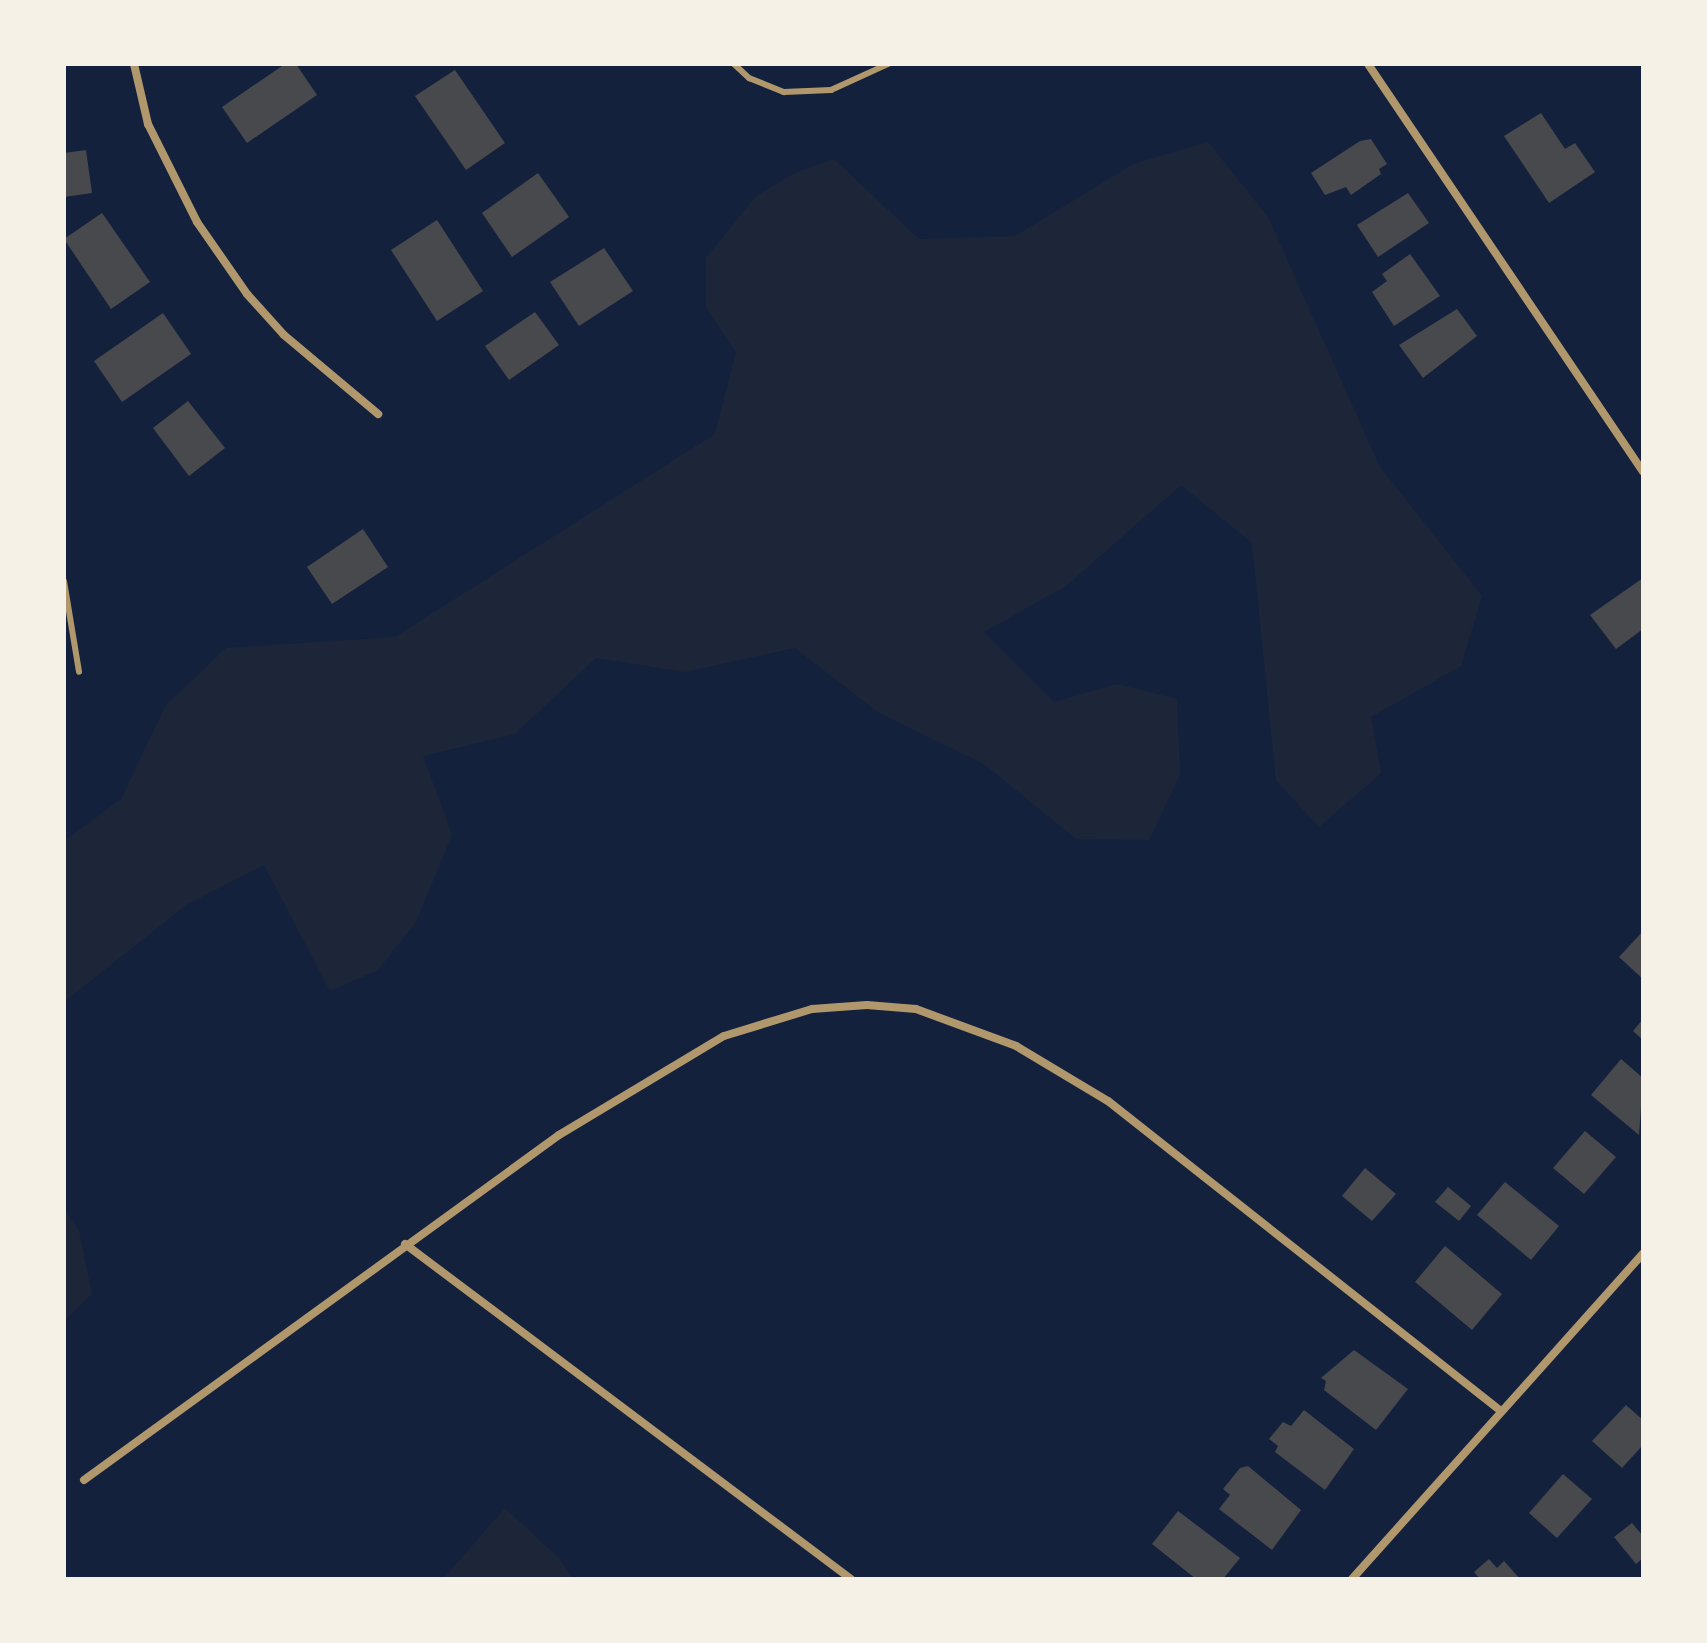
<!DOCTYPE html>
<style>
body{margin:0}
#map{position:relative;width:1707px;height:1643px;overflow:hidden;background:#14213d;font-family:"Noto Sans",sans-serif}
div>[style]{position:absolute}
.green>*{inset:0;background:#1d2539}
.building>*{inset:0;background:#48494c}
.service>*{height:6px;margin:-3px;padding:0 3px;transform-origin:3px;border-radius:3px;background:#b1986c}
.minor>*{height:8px;margin:-4px;padding:0 4px;transform-origin:4px;border-radius:4px;background:#b1986c}
span{translate:-50% -50%;white-space:nowrap;text-align:center;line-height:1.15;-webkit-text-stroke:8px #f6f1e7;paint-order:stroke}
.frame{position:absolute;inset:0;border:66px solid #f6f1e7;pointer-events:none}
</style>
<div id="map">
<div class="green">
<div style="clip-path:polygon(1208px 142px,1268px 217px,1380px 467px,1482px 596px,1461px 666px,1371px 717px,1381px 773px,1319px 827px,1276px 780px,1252px 543px,1181px 485px,1066px 586px,984px 632px,1054px 702px,1117px 684px,1177px 699px,1180px 775px,1149px 840px,1076px 839px,984px 764px,879px 713px,795px 648px,685px 672px,596px 658px,515px 734px,423px 756px,452px 835px,416px 922px,378px 970px,330px 991px,264px 865px,186px 905px,64px 1002px,64px 841px,121px 799px,166px 705px,226px 648px,395px 637px,715px 434px,736px 352px,706px 307px,706px 258px,756px 196px,797px 172px,834px 159px,919px 239px,1015px 236px,1133px 164px)"></div>
<div style="clip-path:polygon(64px 1209px,79px 1231px,92px 1294px,64px 1321px)"></div>
<div style="clip-path:polygon(505px 1508px,559px 1558px,573px 1579px,443px 1579px)"></div>
</div>
<div class="building">
<div style="clip-path:polygon(285px 64px,296px 64px,317px 95px,247px 143px,222px 107px)"></div>
<div style="clip-path:polygon(455px 70px,505px 143px,466px 170px,415px 96px)"></div>
<div style="clip-path:polygon(1541px 113px,1565px 149px,1575px 143px,1595px 172px,1549px 203px,1504px 136px)"></div>
<div style="clip-path:polygon(1371px 139px,1387px 164px,1379px 169px,1381px 174px,1351px 195px,1346px 187px,1325px 195px,1311px 173px,1360px 141px)"></div>
<div style="clip-path:polygon(86px 150px,92px 193px,64px 197px,64px 153px)"></div>
<div style="clip-path:polygon(538px 173px,569px 217px,512px 257px,482px 213px)"></div>
<div style="clip-path:polygon(1408px 193px,1429px 223px,1378px 257px,1357px 225px)"></div>
<div style="clip-path:polygon(102px 213px,150px 282px,111px 309px,64px 239px)"></div>
<div style="clip-path:polygon(437px 220px,483px 291px,437px 321px,391px 250px)"></div>
<div style="clip-path:polygon(604px 248px,633px 291px,579px 326px,550px 282px)"></div>
<div style="clip-path:polygon(1410px 254px,1440px 296px,1394px 326px,1372px 292px,1387px 281px,1382px 274px)"></div>
<div style="clip-path:polygon(1457px 309px,1477px 336px,1423px 378px,1399px 345px)"></div>
<div style="clip-path:polygon(535px 312px,559px 345px,509px 380px,485px 346px)"></div>
<div style="clip-path:polygon(163px 313px,191px 354px,122px 402px,94px 361px)"></div>
<div style="clip-path:polygon(188px 401px,225px 448px,189px 476px,153px 428px)"></div>
<div style="clip-path:polygon(363px 529px,388px 567px,332px 604px,307px 567px)"></div>
<div style="clip-path:polygon(1643px 578px,1643px 629px,1616px 649px,1590px 615px)"></div>
<div style="clip-path:polygon(1643px 931px,1643px 979px,1619px 957px)"></div>
<div style="clip-path:polygon(1643px 1019px,1643px 1040px,1633px 1031px)"></div>
<div style="clip-path:polygon(1621px 1059px,1643px 1078px,1639px 1135px,1591px 1095px)"></div>
<div style="clip-path:polygon(1585px 1131px,1616px 1157px,1584px 1194px,1553px 1168px)"></div>
<div style="clip-path:polygon(1365px 1168px,1396px 1194px,1372px 1221px,1342px 1196px)"></div>
<div style="clip-path:polygon(1505px 1182px,1559px 1226px,1531px 1260px,1477px 1215px)"></div>
<div style="clip-path:polygon(1448px 1187px,1471px 1206px,1459px 1221px,1435px 1202px)"></div>
<div style="clip-path:polygon(1445px 1246px,1502px 1294px,1472px 1330px,1415px 1282px)"></div>
<div style="clip-path:polygon(1354px 1350px,1408px 1389px,1376px 1430px,1324px 1390px,1326px 1381px,1321px 1378px)"></div>
<div style="clip-path:polygon(1626px 1405px,1643px 1420px,1643px 1445px,1622px 1468px,1592px 1441px)"></div>
<div style="clip-path:polygon(1304px 1410px,1354px 1449px,1325px 1490px,1275px 1452px,1278px 1446px,1269px 1439px,1283px 1422px,1291px 1426px)"></div>
<div style="clip-path:polygon(1248px 1466px,1301px 1510px,1272px 1550px,1219px 1509px,1230px 1495px,1223px 1489px,1240px 1468px)"></div>
<div style="clip-path:polygon(1563px 1474px,1592px 1499px,1557px 1538px,1529px 1513px)"></div>
<div style="clip-path:polygon(1178px 1511px,1240px 1558px,1223px 1579px,1196px 1579px,1152px 1544px)"></div>
<div style="clip-path:polygon(1632px 1523px,1643px 1536px,1643px 1558px,1636px 1564px,1614px 1537px)"></div>
<div style="clip-path:polygon(1489px 1559px,1497px 1568px,1504px 1561px,1520px 1579px,1480px 1579px,1474px 1572px)"></div>
</div>
<div class="service">
<div style="left:734px;top:64px;width:21px;rotate:43deg"></div>
<div style="left:749px;top:78px;width:38px;rotate:22deg"></div>
<div style="left:784px;top:92px;width:47px;rotate:-2.4deg"></div>
<div style="left:831px;top:90px;width:63px;rotate:-24.5deg"></div>
<div style="left:64px;top:581px;width:92px;rotate:80.6deg"></div>
</div>
<div class="minor">
<div style="left:134px;top:64px;width:62px;rotate:76.9deg"></div>
<div style="left:148px;top:124px;width:110px;rotate:63.4deg"></div>
<div style="left:197px;top:222px;width:88px;rotate:55.2deg"></div>
<div style="left:247px;top:294px;width:55px;rotate:47.9deg"></div>
<div style="left:284px;top:335px;width:123px;rotate:40deg"></div>
<div style="left:1368px;top:64px;width:492px;rotate:56deg"></div>
<div style="left:405px;top:1244px;width:558px;rotate:36.91deg"></div>
<div style="left:84px;top:1480px;width:587px;rotate:-35.99deg"></div>
<div style="left:559px;top:1135px;width:192px;rotate:-31deg"></div>
<div style="left:724px;top:1036px;width:92px;rotate:-17.1deg"></div>
<div style="left:812px;top:1009px;width:55px;rotate:-4.2deg"></div>
<div style="left:867px;top:1005px;width:49px;rotate:4.7deg"></div>
<div style="left:916px;top:1009px;width:107px;rotate:20.3deg"></div>
<div style="left:1016px;top:1046px;width:107px;rotate:30.9deg"></div>
<div style="left:1108px;top:1101px;width:501px;rotate:38.27deg"></div>
<div style="left:1352px;top:1579px;width:437px;rotate:-48.2deg"></div>
</div>
<div class="frame"></div>
</div>
